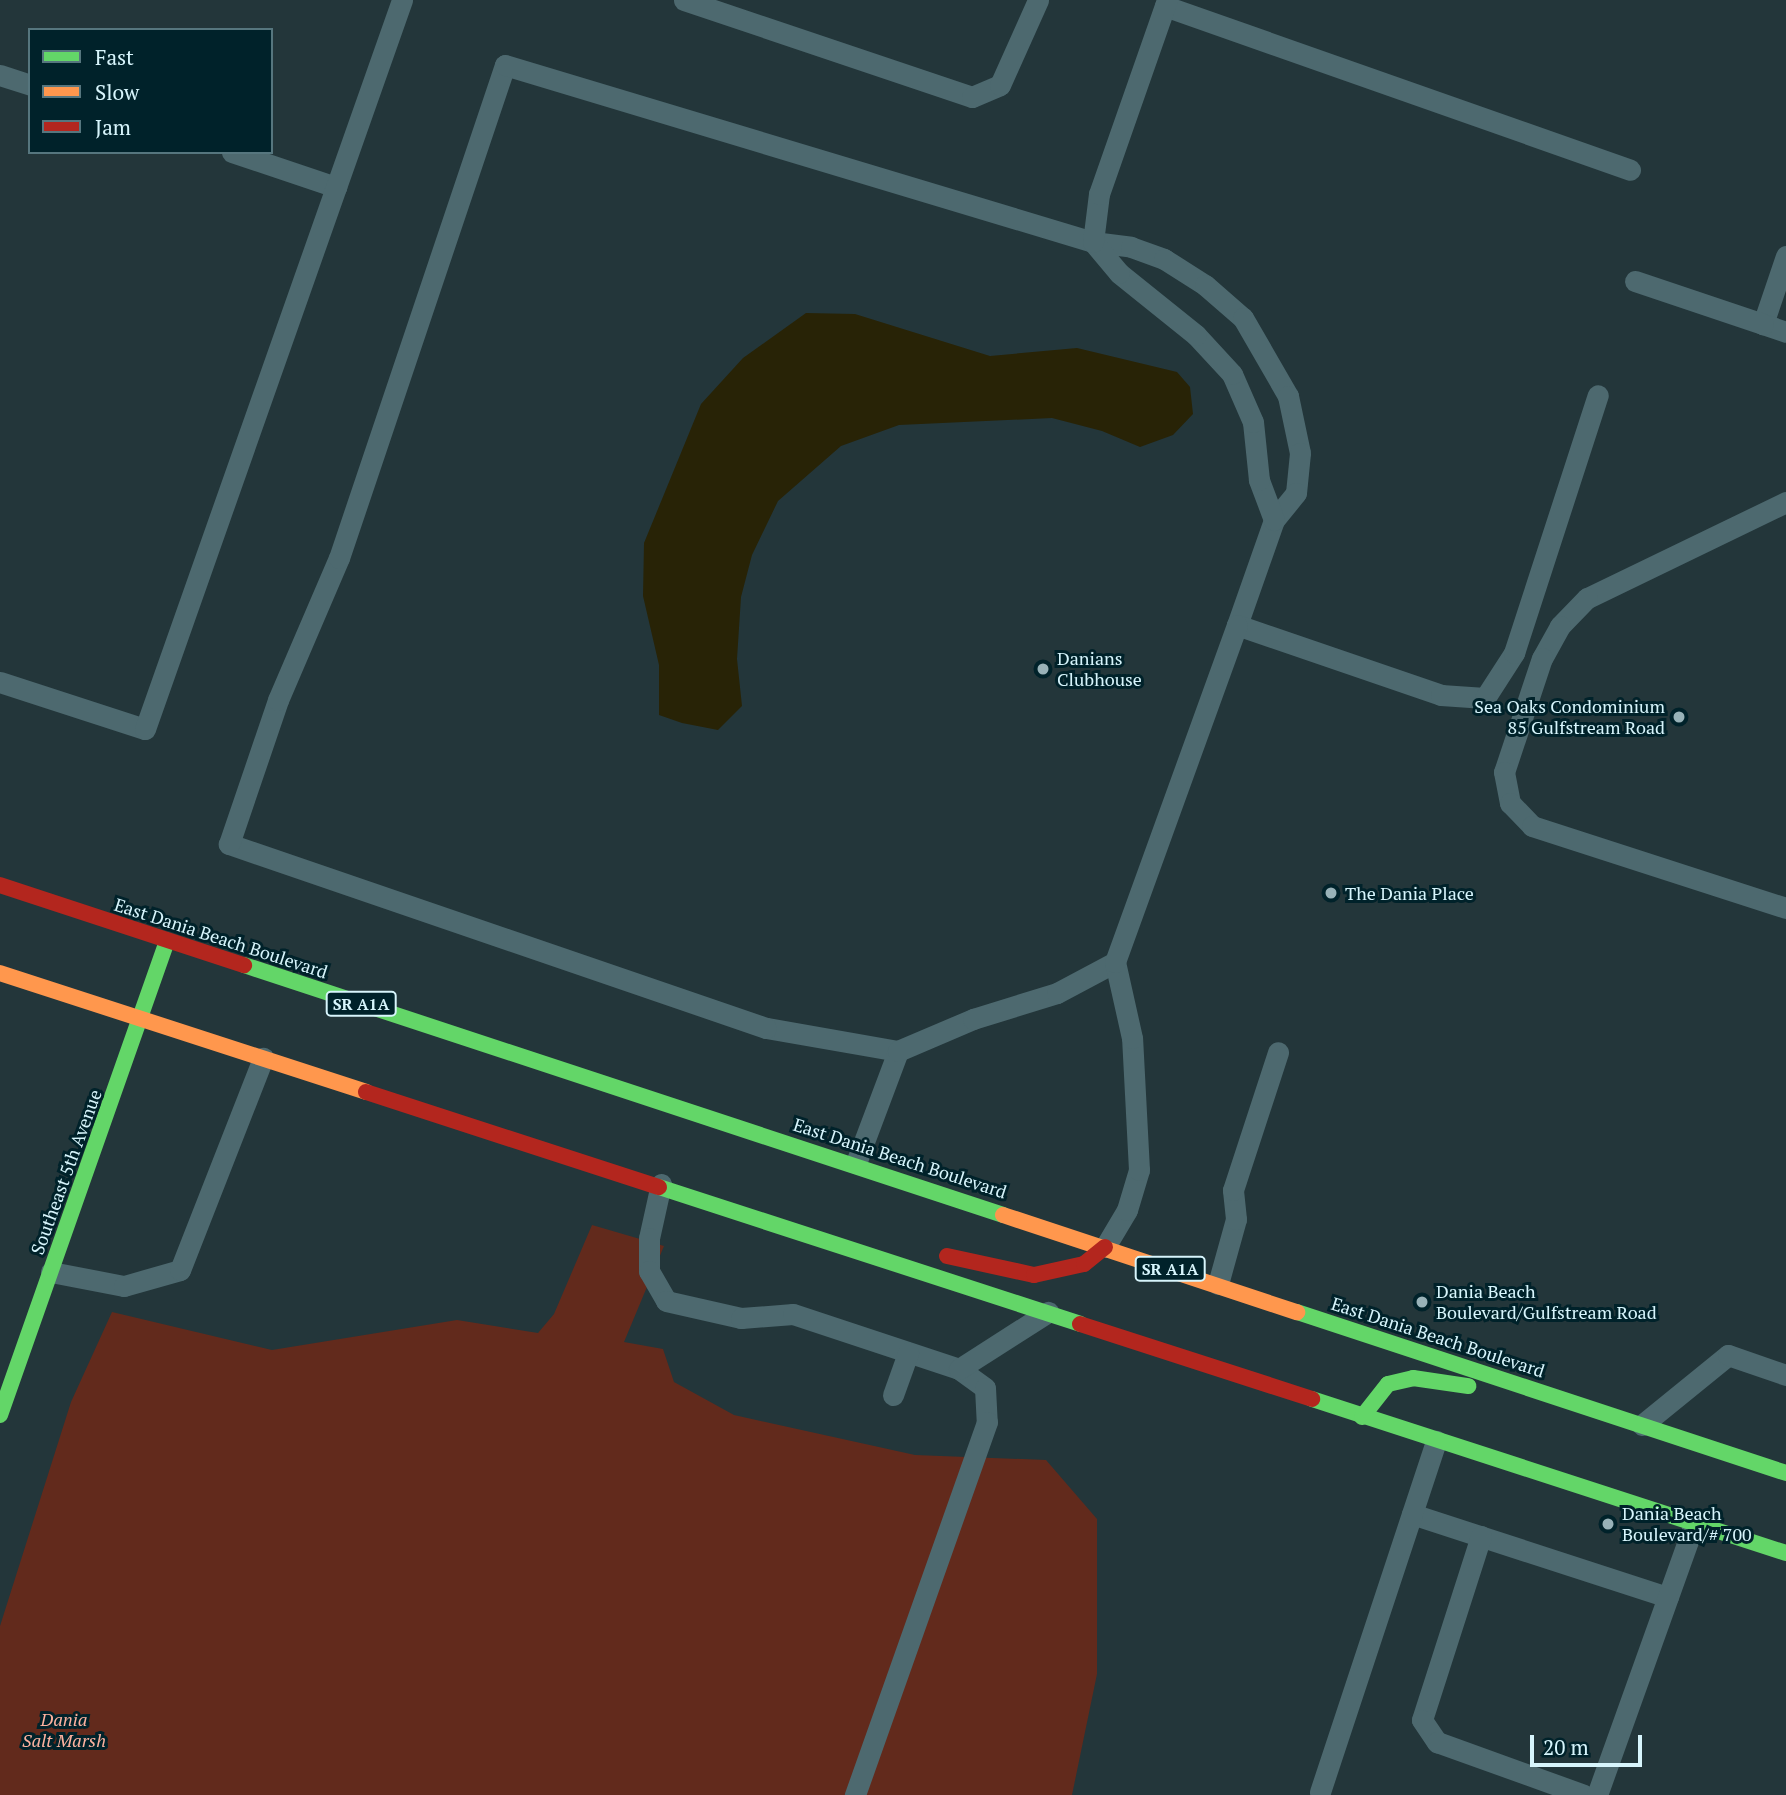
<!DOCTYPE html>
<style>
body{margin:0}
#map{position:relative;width:1786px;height:1795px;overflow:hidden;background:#23363a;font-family:"PT Serif",serif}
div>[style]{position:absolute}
.green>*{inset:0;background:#622a1c}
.water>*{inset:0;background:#282306}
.lane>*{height:21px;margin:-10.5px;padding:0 10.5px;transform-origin:10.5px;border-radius:10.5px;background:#4d696f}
.fast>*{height:16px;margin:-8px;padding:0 8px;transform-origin:8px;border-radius:8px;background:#63d668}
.slow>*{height:16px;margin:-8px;padding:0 8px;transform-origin:8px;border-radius:8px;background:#ff974d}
.jam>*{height:16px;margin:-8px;padding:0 8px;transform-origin:8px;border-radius:8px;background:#b3261e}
.dots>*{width:19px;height:19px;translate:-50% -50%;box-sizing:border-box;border:4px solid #00222a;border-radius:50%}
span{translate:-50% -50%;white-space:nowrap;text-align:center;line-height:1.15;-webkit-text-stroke:6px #00222a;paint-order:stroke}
.shield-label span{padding:2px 5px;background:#00222a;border:2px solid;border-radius:5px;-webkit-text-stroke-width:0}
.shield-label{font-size:16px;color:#d7f5fc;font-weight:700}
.poi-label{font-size:18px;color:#d7f5fc}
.left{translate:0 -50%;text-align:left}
.right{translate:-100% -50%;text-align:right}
.street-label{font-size:18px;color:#d7f5fc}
.park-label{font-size:18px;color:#fdb29f;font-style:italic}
.legend{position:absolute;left:28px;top:28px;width:245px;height:126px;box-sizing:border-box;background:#00222a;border:2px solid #56767e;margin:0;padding:9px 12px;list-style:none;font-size:21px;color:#d7f5fc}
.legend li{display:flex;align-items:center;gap:14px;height:35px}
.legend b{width:35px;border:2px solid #56767e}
.scale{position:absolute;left:1530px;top:1735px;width:112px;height:32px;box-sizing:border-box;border:4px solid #d7f5fc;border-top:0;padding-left:9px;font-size:21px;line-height:24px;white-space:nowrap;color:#d7f5fc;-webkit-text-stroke:5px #00222a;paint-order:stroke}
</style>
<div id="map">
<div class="green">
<div style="clip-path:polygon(592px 1225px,664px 1246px,624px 1342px,663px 1349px,674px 1382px,734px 1415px,915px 1455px,1046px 1460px,1097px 1519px,1097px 1674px,1072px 1795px,0 1795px,0 1626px,71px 1402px,112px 1312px,272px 1350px,457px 1320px,538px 1333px,554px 1314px)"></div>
</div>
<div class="water">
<div style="clip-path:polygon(806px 313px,855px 314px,990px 356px,1077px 348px,1177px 372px,1190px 387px,1193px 414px,1173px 435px,1140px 447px,1102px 431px,1052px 418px,899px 425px,841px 446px,778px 501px,752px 555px,741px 597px,737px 659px,742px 706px,718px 730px,682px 723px,659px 715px,659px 665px,643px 596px,644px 543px,701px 404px,743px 358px)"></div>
</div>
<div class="lane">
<div style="left:684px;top:0;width:304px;rotate:18.6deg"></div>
<div style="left:972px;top:97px;width:30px;rotate:-23deg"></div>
<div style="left:1000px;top:85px;width:93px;rotate:-65.9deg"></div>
<div style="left:1165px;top:6px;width:493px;rotate:19.4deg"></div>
<div style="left:0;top:75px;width:32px;rotate:18deg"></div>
<div style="left:232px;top:152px;width:110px;rotate:18.6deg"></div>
<div style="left:1786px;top:256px;width:72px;rotate:108.7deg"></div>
<div style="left:1763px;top:324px;width:24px;rotate:19deg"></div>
<div style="left:1635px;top:281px;width:135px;rotate:18.6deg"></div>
<div style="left:1786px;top:502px;width:221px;rotate:154.2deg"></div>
<div style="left:1587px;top:598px;width:39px;rotate:134deg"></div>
<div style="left:1560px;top:626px;width:37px;rotate:119deg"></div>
<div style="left:1542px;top:658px;width:120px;rotate:108.4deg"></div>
<div style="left:1504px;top:772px;width:32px;rotate:79deg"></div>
<div style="left:1510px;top:803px;width:32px;rotate:46deg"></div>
<div style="left:1532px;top:826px;width:267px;rotate:17.9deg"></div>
<div style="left:1274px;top:520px;width:111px;rotate:109.4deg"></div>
<div style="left:1237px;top:625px;width:216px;rotate:18.9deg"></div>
<div style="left:1441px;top:695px;width:44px;rotate:3.9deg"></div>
<div style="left:1485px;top:698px;width:54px;rotate:-57.2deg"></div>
<div style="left:1514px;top:653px;width:271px;rotate:-72deg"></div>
<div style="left:0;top:682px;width:152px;rotate:18deg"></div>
<div style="left:145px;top:729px;width:773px;rotate:-70.58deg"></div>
<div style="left:898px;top:1051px;width:134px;rotate:-170.1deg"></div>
<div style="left:766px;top:1028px;width:568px;rotate:-161.09deg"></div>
<div style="left:229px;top:844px;width:152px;rotate:-71.2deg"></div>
<div style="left:278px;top:700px;width:155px;rotate:-66.8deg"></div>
<div style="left:339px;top:558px;width:520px;rotate:-71.39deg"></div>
<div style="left:505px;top:65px;width:614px;rotate:16.75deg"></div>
<div style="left:1093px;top:242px;width:38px;rotate:7deg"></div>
<div style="left:1131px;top:247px;width:35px;rotate:20deg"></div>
<div style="left:1164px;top:259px;width:49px;rotate:32.4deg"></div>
<div style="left:1205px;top:285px;width:50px;rotate:41deg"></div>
<div style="left:1243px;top:318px;width:90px;rotate:60deg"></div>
<div style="left:1288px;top:396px;width:58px;rotate:78.1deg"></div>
<div style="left:1300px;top:453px;width:40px;rotate:95.7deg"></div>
<div style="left:1296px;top:493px;width:35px;rotate:129deg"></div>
<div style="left:1274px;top:520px;width:43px;rotate:-110.6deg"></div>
<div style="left:1259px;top:480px;width:58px;rotate:-95.9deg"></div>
<div style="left:1253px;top:422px;width:52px;rotate:-113.6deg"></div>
<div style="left:1232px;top:374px;width:53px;rotate:-132.7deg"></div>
<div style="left:1196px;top:335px;width:99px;rotate:-141.2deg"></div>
<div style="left:1119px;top:273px;width:40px;rotate:-130deg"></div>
<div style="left:1093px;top:242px;width:48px;rotate:-82.9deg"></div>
<div style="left:1099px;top:194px;width:206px;rotate:-70.7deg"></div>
<div style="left:856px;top:1163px;width:120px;rotate:-69.4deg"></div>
<div style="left:898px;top:1051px;width:82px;rotate:-23.1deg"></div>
<div style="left:973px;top:1019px;width:88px;rotate:-17.2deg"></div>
<div style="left:1057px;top:993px;width:66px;rotate:-28.1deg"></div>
<div style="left:661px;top:1184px;width:55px;rotate:102.5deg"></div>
<div style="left:649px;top:1238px;width:33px;rotate:90deg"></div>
<div style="left:649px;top:1271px;width:34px;rotate:60deg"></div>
<div style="left:666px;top:1301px;width:77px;rotate:12.8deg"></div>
<div style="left:741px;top:1318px;width:52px;rotate:-4.4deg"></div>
<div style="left:793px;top:1314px;width:175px;rotate:18.3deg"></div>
<div style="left:959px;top:1369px;width:32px;rotate:36deg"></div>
<div style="left:985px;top:1388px;width:34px;rotate:87deg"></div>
<div style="left:987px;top:1422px;width:396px;rotate:109.5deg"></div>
<div style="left:1105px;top:1247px;width:43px;rotate:-59.3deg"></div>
<div style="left:1127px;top:1210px;width:42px;rotate:-73.3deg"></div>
<div style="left:1139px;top:1170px;width:132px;rotate:-93deg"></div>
<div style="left:1132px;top:1038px;width:78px;rotate:-102.6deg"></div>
<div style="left:1115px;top:962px;width:358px;rotate:-70.1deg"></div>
<div style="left:51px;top:1272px;width:74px;rotate:10.9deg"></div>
<div style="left:124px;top:1286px;width:58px;rotate:-15.9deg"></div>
<div style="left:180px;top:1270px;width:228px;rotate:-68.6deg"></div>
<div style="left:1218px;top:1284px;width:67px;rotate:-74.5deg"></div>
<div style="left:1236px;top:1219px;width:29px;rotate:-96deg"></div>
<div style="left:1233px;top:1190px;width:145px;rotate:-71.9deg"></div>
<div style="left:959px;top:1369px;width:106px;rotate:-32.6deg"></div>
<div style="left:893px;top:1395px;width:45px;rotate:-70.3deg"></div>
<div style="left:1642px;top:1425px;width:111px;rotate:-39.1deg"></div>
<div style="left:1728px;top:1355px;width:61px;rotate:19deg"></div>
<div style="left:1412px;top:1514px;width:269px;rotate:18deg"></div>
<div style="left:1481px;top:1536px;width:193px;rotate:107.8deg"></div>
<div style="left:1422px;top:1720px;width:27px;rotate:56deg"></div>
<div style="left:1437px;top:1742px;width:156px;rotate:19.8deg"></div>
<div style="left:1320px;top:1792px;width:370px;rotate:-71.7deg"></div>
<div style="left:1597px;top:1795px;width:288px;rotate:-70.3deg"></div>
</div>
<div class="fast">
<div style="left:244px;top:965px;width:799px;rotate:18.23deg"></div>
<div style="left:659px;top:1187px;width:443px;rotate:18deg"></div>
<div style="left:1297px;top:1312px;width:515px;rotate:18.22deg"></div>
<div style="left:1312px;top:1399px;width:498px;rotate:18deg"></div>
<div style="left:0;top:1415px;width:503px;rotate:-70.59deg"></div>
<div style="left:1362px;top:1417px;width:42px;rotate:-51.8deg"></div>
<div style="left:1388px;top:1384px;width:26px;rotate:-13deg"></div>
<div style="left:1413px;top:1378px;width:56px;rotate:8.3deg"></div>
</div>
<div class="slow">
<div style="left:0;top:973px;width:385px;rotate:18deg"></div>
<div style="left:1003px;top:1215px;width:310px;rotate:18.3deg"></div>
</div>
<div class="jam">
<div style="left:0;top:885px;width:257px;rotate:18.2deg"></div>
<div style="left:366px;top:1092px;width:308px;rotate:18deg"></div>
<div style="left:947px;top:1256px;width:89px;rotate:12.3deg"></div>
<div style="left:1034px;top:1275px;width:51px;rotate:-12.4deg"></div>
<div style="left:1084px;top:1264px;width:27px;rotate:-39deg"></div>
<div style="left:1080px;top:1324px;width:244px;rotate:17.9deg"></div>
</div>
<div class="dots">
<div style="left:1043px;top:669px;background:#98b2b8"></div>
<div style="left:1679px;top:717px;background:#98b2b8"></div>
<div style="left:1331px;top:893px;background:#98b2b8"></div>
<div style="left:1422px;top:1302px;background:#98b2b8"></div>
<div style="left:1608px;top:1524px;background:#98b2b8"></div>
</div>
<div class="shield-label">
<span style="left:361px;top:1004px">SR A1A</span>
<span style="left:1170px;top:1269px">SR A1A</span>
</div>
<div class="poi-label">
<span class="left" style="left:1057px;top:669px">Danians<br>Clubhouse</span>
<span class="right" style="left:1665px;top:717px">Sea Oaks Condominium<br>85 Gulfstream Road</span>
<span class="left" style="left:1345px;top:893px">The Dania Place</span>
<span class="left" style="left:1436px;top:1302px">Dania Beach<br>Boulevard/Gulfstream Road</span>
<span class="left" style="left:1622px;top:1524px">Dania Beach<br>Boulevard/# 700</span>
</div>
<div class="street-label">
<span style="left:221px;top:938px;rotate:18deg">East Dania Beach Boulevard</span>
<span style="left:900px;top:1158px;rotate:18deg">East Dania Beach Boulevard</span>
<span style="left:66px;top:1172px;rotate:-70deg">Southeast 5th Avenue</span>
<span style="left:1438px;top:1337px;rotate:18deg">East Dania Beach Boulevard</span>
</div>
<div class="park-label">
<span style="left:64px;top:1730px">Dania<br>Salt Marsh</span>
</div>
<ul class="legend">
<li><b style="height:9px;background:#63d668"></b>Fast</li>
<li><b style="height:9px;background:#ff974d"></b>Slow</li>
<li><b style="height:9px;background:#b3261e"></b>Jam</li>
</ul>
<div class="scale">20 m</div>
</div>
